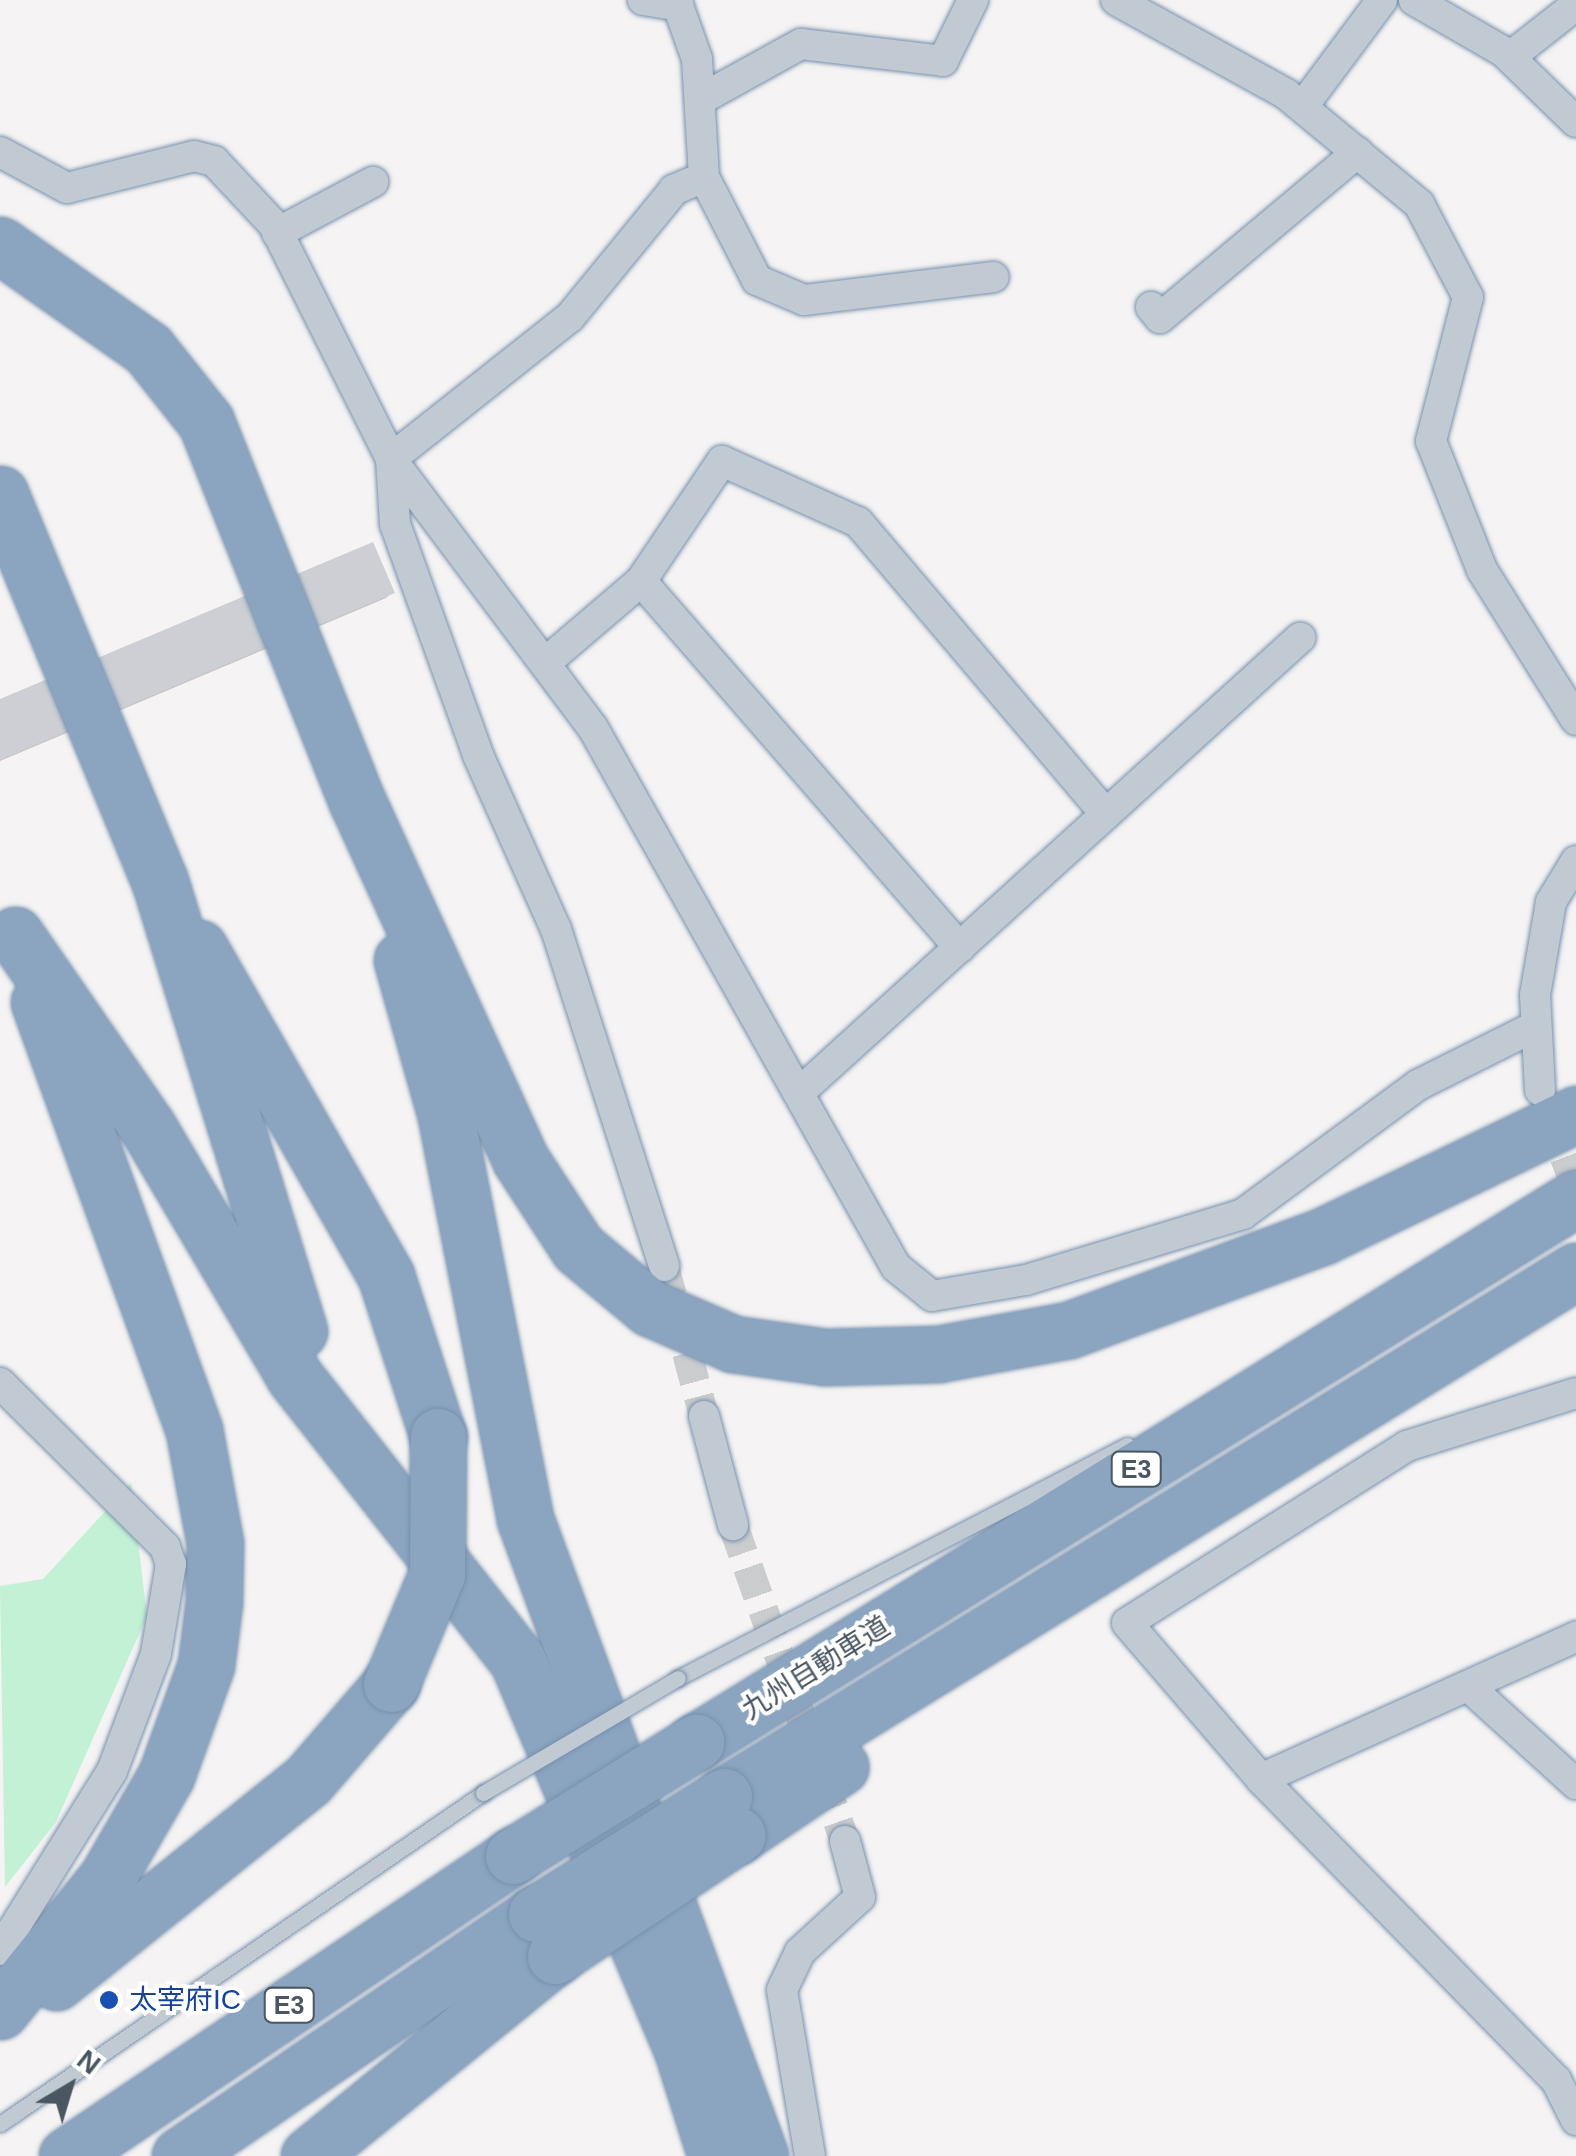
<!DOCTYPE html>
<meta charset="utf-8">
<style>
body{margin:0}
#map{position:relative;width:1576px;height:2156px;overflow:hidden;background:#f5f3f3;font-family:Arial,"Noto Sans JP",sans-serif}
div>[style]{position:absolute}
.green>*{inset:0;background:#c3f1d5}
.shadow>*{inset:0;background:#0003}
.building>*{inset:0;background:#cdcfd5}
.street-tunnel>*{height:30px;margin-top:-15px;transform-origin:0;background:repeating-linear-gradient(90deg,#caccce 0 30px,transparent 0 45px)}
.roads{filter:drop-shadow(0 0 2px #7690ad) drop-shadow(0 0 2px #7690ad)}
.lane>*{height:15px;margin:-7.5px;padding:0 7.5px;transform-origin:7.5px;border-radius:7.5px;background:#c1cad2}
.street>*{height:30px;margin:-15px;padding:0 15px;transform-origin:15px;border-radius:15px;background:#c1cad2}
.highway>*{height:55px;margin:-27.5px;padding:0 27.5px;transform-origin:27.5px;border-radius:27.5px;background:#8ba5c1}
.bridges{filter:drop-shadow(0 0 2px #7690ad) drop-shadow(0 0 2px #7690ad)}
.lane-bridge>*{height:15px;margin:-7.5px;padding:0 7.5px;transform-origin:7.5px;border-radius:7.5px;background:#c1cad2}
.highway-bridge>*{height:55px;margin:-27.5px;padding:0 27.5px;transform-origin:27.5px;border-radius:27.5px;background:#8ba5c1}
.dots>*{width:28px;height:28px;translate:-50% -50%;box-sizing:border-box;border:5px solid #fff;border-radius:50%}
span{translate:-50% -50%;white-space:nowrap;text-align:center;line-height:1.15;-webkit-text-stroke:8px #fff;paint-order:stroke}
.shield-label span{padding:2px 8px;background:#fff;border:2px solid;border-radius:8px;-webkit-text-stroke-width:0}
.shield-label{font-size:25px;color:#4a5661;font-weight:700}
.street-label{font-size:28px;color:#4a5661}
.transit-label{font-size:28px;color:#164399}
.left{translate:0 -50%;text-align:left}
.north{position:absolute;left:20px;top:2036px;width:100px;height:100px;-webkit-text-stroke:8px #fff;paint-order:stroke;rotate:38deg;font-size:28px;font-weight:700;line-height:40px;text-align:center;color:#4a5661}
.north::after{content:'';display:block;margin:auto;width:35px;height:45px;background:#4a5661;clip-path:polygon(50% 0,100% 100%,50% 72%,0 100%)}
</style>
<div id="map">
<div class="green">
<div style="clip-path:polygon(131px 1483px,147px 1616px,56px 1822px,5px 1887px,0 1586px,43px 1579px)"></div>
</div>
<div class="shadow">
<div style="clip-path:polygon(392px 592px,386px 598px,0 761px,0 701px)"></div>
</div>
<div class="building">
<div style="clip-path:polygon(373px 542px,395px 593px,0 760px,0 699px)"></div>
</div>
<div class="street-tunnel">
<div style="left:1549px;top:1115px;width:77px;rotate:69.4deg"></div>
<div style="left:664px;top:1266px;width:155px;rotate:75.1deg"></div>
<div style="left:733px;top:1525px;width:335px;rotate:70.5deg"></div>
</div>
<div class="roads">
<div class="lane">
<div style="left:678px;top:1678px;width:506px;rotate:-27.43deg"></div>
<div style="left:0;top:2124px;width:586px;rotate:-34.42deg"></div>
</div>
<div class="street">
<div style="left:643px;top:0;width:36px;rotate:9deg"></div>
<div style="left:676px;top:0;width:63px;rotate:70.4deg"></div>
<div style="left:697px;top:59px;width:118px;rotate:86.6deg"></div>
<div style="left:704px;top:177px;width:116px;rotate:62.8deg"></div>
<div style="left:757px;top:280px;width:51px;rotate:23.1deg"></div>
<div style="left:804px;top:300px;width:191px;rotate:-6.9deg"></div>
<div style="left:1116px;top:0;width:194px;rotate:28.9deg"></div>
<div style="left:1286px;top:94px;width:173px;rotate:39.6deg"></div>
<div style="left:1419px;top:204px;width:105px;rotate:62.2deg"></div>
<div style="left:1468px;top:297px;width:149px;rotate:104.4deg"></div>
<div style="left:1431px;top:441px;width:139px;rotate:68.4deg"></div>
<div style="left:1482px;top:570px;width:177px;rotate:57.9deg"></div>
<div style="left:1414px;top:0;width:104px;rotate:30deg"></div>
<div style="left:1504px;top:52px;width:100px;rotate:44.2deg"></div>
<div style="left:1510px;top:57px;width:84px;rotate:-38.2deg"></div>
<div style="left:703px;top:98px;width:112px;rotate:-28.9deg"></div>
<div style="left:801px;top:44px;width:143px;rotate:6.8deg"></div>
<div style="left:943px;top:61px;width:68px;rotate:-63.8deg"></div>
<div style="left:1303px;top:106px;width:132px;rotate:-53.3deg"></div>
<div style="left:0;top:152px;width:76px;rotate:28.2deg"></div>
<div style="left:67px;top:188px;width:131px;rotate:-14.1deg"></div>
<div style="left:194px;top:156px;width:21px;rotate:14deg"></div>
<div style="left:214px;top:161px;width:88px;rotate:46.8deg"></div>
<div style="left:274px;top:225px;width:262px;rotate:63.4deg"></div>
<div style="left:391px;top:459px;width:65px;rotate:86.5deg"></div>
<div style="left:395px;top:524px;width:245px;rotate:70.2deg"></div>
<div style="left:478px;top:755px;width:191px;rotate:65.9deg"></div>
<div style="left:556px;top:929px;width:354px;rotate:72.2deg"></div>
<div style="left:704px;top:177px;width:33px;rotate:157deg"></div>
<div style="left:674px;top:190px;width:164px;rotate:129.3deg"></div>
<div style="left:570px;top:317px;width:228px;rotate:141.6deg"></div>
<div style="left:391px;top:459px;width:336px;rotate:53.1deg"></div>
<div style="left:593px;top:728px;width:618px;rotate:60.66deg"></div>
<div style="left:896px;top:1267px;width:46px;rotate:38.9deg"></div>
<div style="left:932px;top:1296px;width:95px;rotate:-9.7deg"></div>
<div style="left:1026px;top:1280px;width:227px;rotate:-16.9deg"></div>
<div style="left:1243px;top:1214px;width:217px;rotate:-36.4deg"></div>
<div style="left:1418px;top:1085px;width:127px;rotate:-26.6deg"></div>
<div style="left:277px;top:233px;width:109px;rotate:-28deg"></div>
<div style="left:1151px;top:307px;width:14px;rotate:51deg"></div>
<div style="left:1160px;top:318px;width:258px;rotate:-40deg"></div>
<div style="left:641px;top:581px;width:486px;rotate:49deg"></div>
<div style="left:545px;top:663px;width:126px;rotate:-40.5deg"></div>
<div style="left:641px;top:581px;width:145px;rotate:-56deg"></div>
<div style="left:722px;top:461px;width:149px;rotate:24.2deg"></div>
<div style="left:858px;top:522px;width:383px;rotate:49.7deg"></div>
<div style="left:802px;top:1090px;width:673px;rotate:-42.23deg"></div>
<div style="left:1540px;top:1090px;width:95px;rotate:-93deg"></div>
<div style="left:1535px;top:995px;width:94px;rotate:-80.2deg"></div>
<div style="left:1551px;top:902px;width:48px;rotate:-58.6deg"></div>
<div style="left:0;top:1383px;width:233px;rotate:44.8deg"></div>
<div style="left:165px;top:1547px;width:18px;rotate:71deg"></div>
<div style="left:171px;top:1564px;width:91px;rotate:99.5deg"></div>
<div style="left:156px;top:1654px;width:125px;rotate:110.6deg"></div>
<div style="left:112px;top:1771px;width:211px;rotate:122deg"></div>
<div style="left:1576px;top:1393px;width:177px;rotate:162.6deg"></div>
<div style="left:1407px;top:1446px;width:331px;rotate:147.7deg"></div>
<div style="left:1127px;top:1623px;width:206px;rotate:49.3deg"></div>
<div style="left:1261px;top:1779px;width:421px;rotate:45.6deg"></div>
<div style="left:1556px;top:2080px;width:45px;rotate:63.4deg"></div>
<div style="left:704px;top:1416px;width:113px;rotate:75.1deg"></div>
<div style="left:1468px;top:1686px;width:146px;rotate:42.2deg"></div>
<div style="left:1261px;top:1779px;width:346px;rotate:-24.3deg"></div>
<div style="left:810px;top:2156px;width:168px;rotate:-99.6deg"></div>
<div style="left:782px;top:1990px;width:42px;rotate:-64.7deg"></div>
<div style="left:800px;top:1952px;width:81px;rotate:-42.5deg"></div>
<div style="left:860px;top:1897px;width:58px;rotate:-105deg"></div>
</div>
<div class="highway">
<div style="left:0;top:245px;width:181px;rotate:35.1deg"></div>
<div style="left:148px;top:349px;width:93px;rotate:51.5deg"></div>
<div style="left:206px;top:422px;width:410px;rotate:68.3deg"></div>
<div style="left:358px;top:803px;width:391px;rotate:65.5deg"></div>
<div style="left:520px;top:1159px;width:106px;rotate:56.9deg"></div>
<div style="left:578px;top:1248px;width:94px;rotate:39.8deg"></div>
<div style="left:650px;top:1308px;width:90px;rotate:23.4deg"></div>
<div style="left:733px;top:1344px;width:93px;rotate:8deg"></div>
<div style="left:825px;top:1357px;width:113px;rotate:-1.5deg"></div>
<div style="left:938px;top:1354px;width:133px;rotate:-10.4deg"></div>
<div style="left:1069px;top:1330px;width:271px;rotate:-20.3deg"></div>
<div style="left:1323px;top:1236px;width:281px;rotate:-25.7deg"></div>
<div style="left:0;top:494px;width:420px;rotate:67.6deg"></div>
<div style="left:160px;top:882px;width:470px;rotate:72.8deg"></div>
<div style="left:15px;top:935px;width:232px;rotate:55.4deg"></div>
<div style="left:147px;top:1126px;width:290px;rotate:59.5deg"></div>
<div style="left:294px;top:1376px;width:362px;rotate:51.8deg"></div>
<div style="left:518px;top:1661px;width:418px;rotate:67.1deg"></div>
<div style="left:681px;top:2046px;width:115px;rotate:72.3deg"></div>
<div style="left:199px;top:948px;width:378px;rotate:60.3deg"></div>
<div style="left:386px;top:1276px;width:168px;rotate:72deg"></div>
<div style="left:402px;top:960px;width:162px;rotate:74.2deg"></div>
<div style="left:446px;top:1116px;width:411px;rotate:78.9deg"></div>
<div style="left:525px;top:1519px;width:679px;rotate:69.75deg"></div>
<div style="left:696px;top:1742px;width:1035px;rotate:-31.72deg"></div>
<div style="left:724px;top:1796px;width:1001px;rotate:-31.64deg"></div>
<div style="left:738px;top:1835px;width:123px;rotate:-33.7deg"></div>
<div style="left:56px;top:1982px;width:323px;rotate:-38.7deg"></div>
<div style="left:308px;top:1780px;width:127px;rotate:-49.2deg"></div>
<div style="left:0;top:2011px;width:171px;rotate:-51.2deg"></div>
<div style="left:107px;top:1878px;width:118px;rotate:-60deg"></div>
<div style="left:166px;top:1776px;width:118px;rotate:-70.2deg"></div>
<div style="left:206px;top:1665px;width:64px;rotate:-82.8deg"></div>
<div style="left:214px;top:1602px;width:59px;rotate:-89deg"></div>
<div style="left:215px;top:1543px;width:115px;rotate:-100.5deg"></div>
<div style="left:194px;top:1430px;width:455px;rotate:-109.9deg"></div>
<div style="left:67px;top:2156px;width:538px;rotate:-33.93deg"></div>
<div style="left:180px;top:2156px;width:430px;rotate:-34.2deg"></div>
<div style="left:309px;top:2156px;width:317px;rotate:-39.1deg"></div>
</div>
</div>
<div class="bridges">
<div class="lane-bridge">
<div style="left:483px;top:1793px;width:226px;rotate:-30.5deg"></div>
</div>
<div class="highway-bridge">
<div style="left:391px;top:1684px;width:119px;rotate:-67.3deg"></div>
<div style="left:437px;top:1574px;width:138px;rotate:-89.6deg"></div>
<div style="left:513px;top:1856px;width:216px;rotate:-31.9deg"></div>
<div style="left:536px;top:1914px;width:222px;rotate:-32.1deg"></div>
<div style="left:555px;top:1956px;width:219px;rotate:-33.5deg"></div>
</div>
</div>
<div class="dots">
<div style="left:109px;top:2000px;background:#1a4fb4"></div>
</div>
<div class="shield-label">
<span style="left:1136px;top:1469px">E3</span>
<span style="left:289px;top:2005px">E3</span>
</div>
<div class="street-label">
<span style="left:816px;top:1668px;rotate:-32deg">九州自動車道</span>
</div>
<div class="transit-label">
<span class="left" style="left:129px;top:2000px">太宰府IC</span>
</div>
<div class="north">N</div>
</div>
